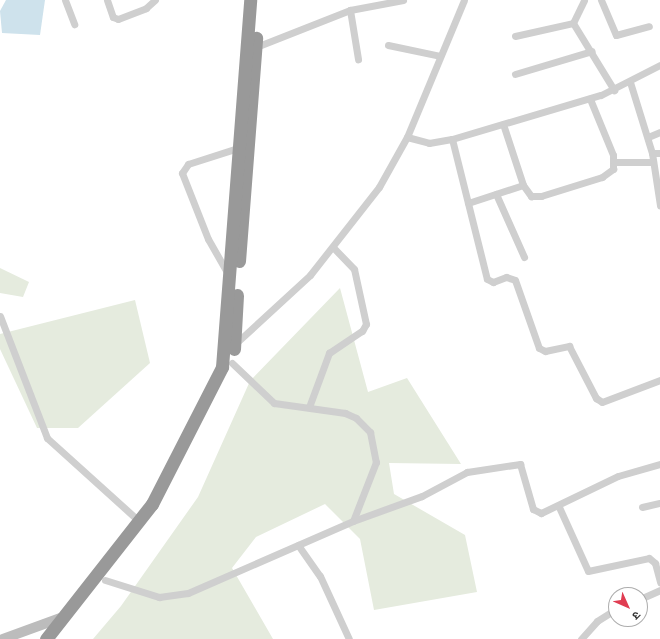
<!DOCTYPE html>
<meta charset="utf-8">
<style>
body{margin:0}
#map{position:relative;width:660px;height:639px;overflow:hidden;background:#fff;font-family:Rubik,"Noto Sans Devanagari",sans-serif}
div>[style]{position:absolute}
.green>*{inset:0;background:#e5ebde}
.water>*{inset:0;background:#cee2ec}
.street>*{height:7px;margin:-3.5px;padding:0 3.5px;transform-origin:3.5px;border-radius:3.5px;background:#cfcfcf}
.secondary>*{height:10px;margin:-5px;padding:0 5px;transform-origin:5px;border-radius:5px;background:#bcbcbc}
.highway>*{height:13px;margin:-6.5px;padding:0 6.5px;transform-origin:6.5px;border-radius:6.5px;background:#999}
span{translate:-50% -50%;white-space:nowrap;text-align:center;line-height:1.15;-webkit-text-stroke:4px #fff;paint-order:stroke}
.north{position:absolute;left:608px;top:587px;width:40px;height:40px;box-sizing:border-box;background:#fff;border:1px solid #adadad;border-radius:50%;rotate:135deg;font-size:11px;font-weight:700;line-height:16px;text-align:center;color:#323232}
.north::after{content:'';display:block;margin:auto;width:14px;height:18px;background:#e03d52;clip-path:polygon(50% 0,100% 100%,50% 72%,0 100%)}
</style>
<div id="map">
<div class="green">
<div style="clip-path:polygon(0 268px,29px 282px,23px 297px,0 293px)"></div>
<div style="clip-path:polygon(340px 288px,368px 392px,407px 378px,461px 464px,389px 463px,394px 494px,465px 535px,477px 592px,374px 610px,360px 539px,325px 504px,256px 537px,232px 568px,273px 639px,93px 639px,121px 606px,198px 497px,250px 381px)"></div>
<div style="clip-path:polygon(135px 300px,150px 363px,78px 428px,37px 428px,0 349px,0 334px)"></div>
</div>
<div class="water">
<div style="clip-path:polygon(6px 0,45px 0,40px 35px,2px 33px,0 11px)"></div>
</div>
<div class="street">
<div style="left:65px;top:0;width:26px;rotate:69deg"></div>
<div style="left:107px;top:0;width:18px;rotate:71deg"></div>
<div style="left:113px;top:17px;width:5px;rotate:22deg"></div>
<div style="left:118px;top:19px;width:30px;rotate:-21deg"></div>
<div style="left:146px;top:8px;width:12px;rotate:-42deg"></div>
<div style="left:601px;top:0;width:38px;rotate:67deg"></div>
<div style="left:616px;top:35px;width:34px;rotate:-15deg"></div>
<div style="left:350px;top:10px;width:50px;rotate:80.7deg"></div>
<div style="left:573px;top:23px;width:79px;rotate:58.5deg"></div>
<div style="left:515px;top:36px;width:59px;rotate:-12.6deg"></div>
<div style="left:573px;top:23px;width:25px;rotate:-64deg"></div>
<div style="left:388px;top:45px;width:53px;rotate:11.9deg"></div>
<div style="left:256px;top:47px;width:101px;rotate:-21.5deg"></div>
<div style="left:350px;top:10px;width:54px;rotate:-10.7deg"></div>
<div style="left:515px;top:74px;width:80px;rotate:-16.6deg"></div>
<div style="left:630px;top:82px;width:74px;rotate:72.8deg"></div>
<div style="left:652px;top:153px;width:53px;rotate:81.3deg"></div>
<div style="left:503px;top:124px;width:64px;rotate:71.8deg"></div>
<div style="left:523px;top:185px;width:14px;rotate:54deg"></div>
<div style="left:531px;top:196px;width:10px"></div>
<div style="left:541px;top:196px;width:64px;rotate:-17.3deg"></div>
<div style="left:602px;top:177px;width:14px;rotate:-36deg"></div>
<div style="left:613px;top:169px;width:14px;rotate:-90deg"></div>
<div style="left:613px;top:155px;width:61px;rotate:-112.3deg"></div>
<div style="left:407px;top:137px;width:23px;rotate:15deg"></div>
<div style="left:429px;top:143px;width:23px;rotate:-10deg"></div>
<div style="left:452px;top:139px;width:155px;rotate:-16.5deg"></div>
<div style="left:601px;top:95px;width:66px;rotate:-27deg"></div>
<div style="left:648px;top:137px;width:13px;rotate:-23deg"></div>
<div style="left:452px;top:139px;width:144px;rotate:76deg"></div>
<div style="left:487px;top:279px;width:7px;rotate:27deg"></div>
<div style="left:493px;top:282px;width:14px;rotate:-21deg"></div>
<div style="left:506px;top:277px;width:9px;rotate:18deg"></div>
<div style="left:515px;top:280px;width:72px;rotate:70.6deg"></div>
<div style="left:539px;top:348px;width:7px;rotate:27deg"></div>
<div style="left:545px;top:351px;width:25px;rotate:-12deg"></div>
<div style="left:569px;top:346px;width:59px;rotate:62.6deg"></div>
<div style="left:596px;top:398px;width:7px;rotate:34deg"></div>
<div style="left:602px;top:402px;width:62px;rotate:-20.8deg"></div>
<div style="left:652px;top:153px;width:8px"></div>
<div style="left:614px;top:162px;width:39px"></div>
<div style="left:496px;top:194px;width:69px;rotate:66deg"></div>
<div style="left:468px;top:203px;width:58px;rotate:-18.1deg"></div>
<div style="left:228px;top:274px;width:40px;rotate:-119.7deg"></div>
<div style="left:208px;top:239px;width:71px;rotate:-111.5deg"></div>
<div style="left:182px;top:173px;width:11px;rotate:-56deg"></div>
<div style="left:188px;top:164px;width:52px;rotate:-17.7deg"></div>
<div style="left:0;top:316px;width:131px;rotate:68.9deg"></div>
<div style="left:47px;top:438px;width:125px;rotate:42.1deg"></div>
<div style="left:235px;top:344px;width:102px;rotate:-42.6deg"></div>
<div style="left:310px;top:275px;width:112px;rotate:-51.9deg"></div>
<div style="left:379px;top:187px;width:57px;rotate:-60.8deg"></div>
<div style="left:407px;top:137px;width:148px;rotate:-67.4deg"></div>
<div style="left:232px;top:363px;width:58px;rotate:43.6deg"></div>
<div style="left:274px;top:403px;width:72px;rotate:8deg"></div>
<div style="left:345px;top:413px;width:12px;rotate:24deg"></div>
<div style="left:356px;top:418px;width:20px;rotate:45deg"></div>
<div style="left:370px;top:432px;width:31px;rotate:79deg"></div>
<div style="left:376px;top:462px;width:63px;rotate:111.3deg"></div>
<div style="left:309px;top:407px;width:58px;rotate:-69.7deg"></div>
<div style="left:329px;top:353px;width:40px;rotate:-34deg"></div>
<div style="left:362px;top:331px;width:8px;rotate:-60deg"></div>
<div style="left:366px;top:324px;width:56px;rotate:-102.3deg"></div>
<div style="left:354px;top:269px;width:29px;rotate:-134deg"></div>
<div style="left:559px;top:507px;width:70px;rotate:65.6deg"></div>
<div style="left:588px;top:571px;width:62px;rotate:-12deg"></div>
<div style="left:649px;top:558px;width:8px;rotate:40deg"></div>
<div style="left:655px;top:563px;width:20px;rotate:75deg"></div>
<div style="left:642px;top:507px;width:18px;rotate:-13deg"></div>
<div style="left:298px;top:545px;width:38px;rotate:55deg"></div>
<div style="left:320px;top:576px;width:69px;rotate:65.3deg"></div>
<div style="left:105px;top:580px;width:57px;rotate:17.5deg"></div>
<div style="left:159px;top:597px;width:29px;rotate:-8deg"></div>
<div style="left:188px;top:593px;width:180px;rotate:-23.6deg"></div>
<div style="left:353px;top:521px;width:73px;rotate:-19.9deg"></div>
<div style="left:422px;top:496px;width:51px;rotate:-28.1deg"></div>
<div style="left:467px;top:472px;width:54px;rotate:-8.6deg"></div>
<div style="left:520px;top:464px;width:47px;rotate:73.9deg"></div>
<div style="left:533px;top:509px;width:9px;rotate:27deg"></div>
<div style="left:541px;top:513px;width:85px;rotate:-25.7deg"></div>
<div style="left:618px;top:476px;width:44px;rotate:-15.9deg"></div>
<div style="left:640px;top:599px;width:22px;rotate:-24deg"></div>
<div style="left:581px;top:639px;width:24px;rotate:-48deg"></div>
<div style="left:597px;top:621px;width:22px;rotate:-32deg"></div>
</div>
<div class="secondary">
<div style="left:3px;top:639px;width:67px;rotate:-20.1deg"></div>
</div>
<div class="highway">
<div style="left:239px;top:261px;width:224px;rotate:-85.6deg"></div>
<div style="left:234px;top:349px;width:54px;rotate:-86.8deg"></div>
<div style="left:46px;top:639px;width:172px;rotate:-51.9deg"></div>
<div style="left:152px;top:504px;width:154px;rotate:-62.9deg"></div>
<div style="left:222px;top:367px;width:368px;rotate:-85.6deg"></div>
</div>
<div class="north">उ</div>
</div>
